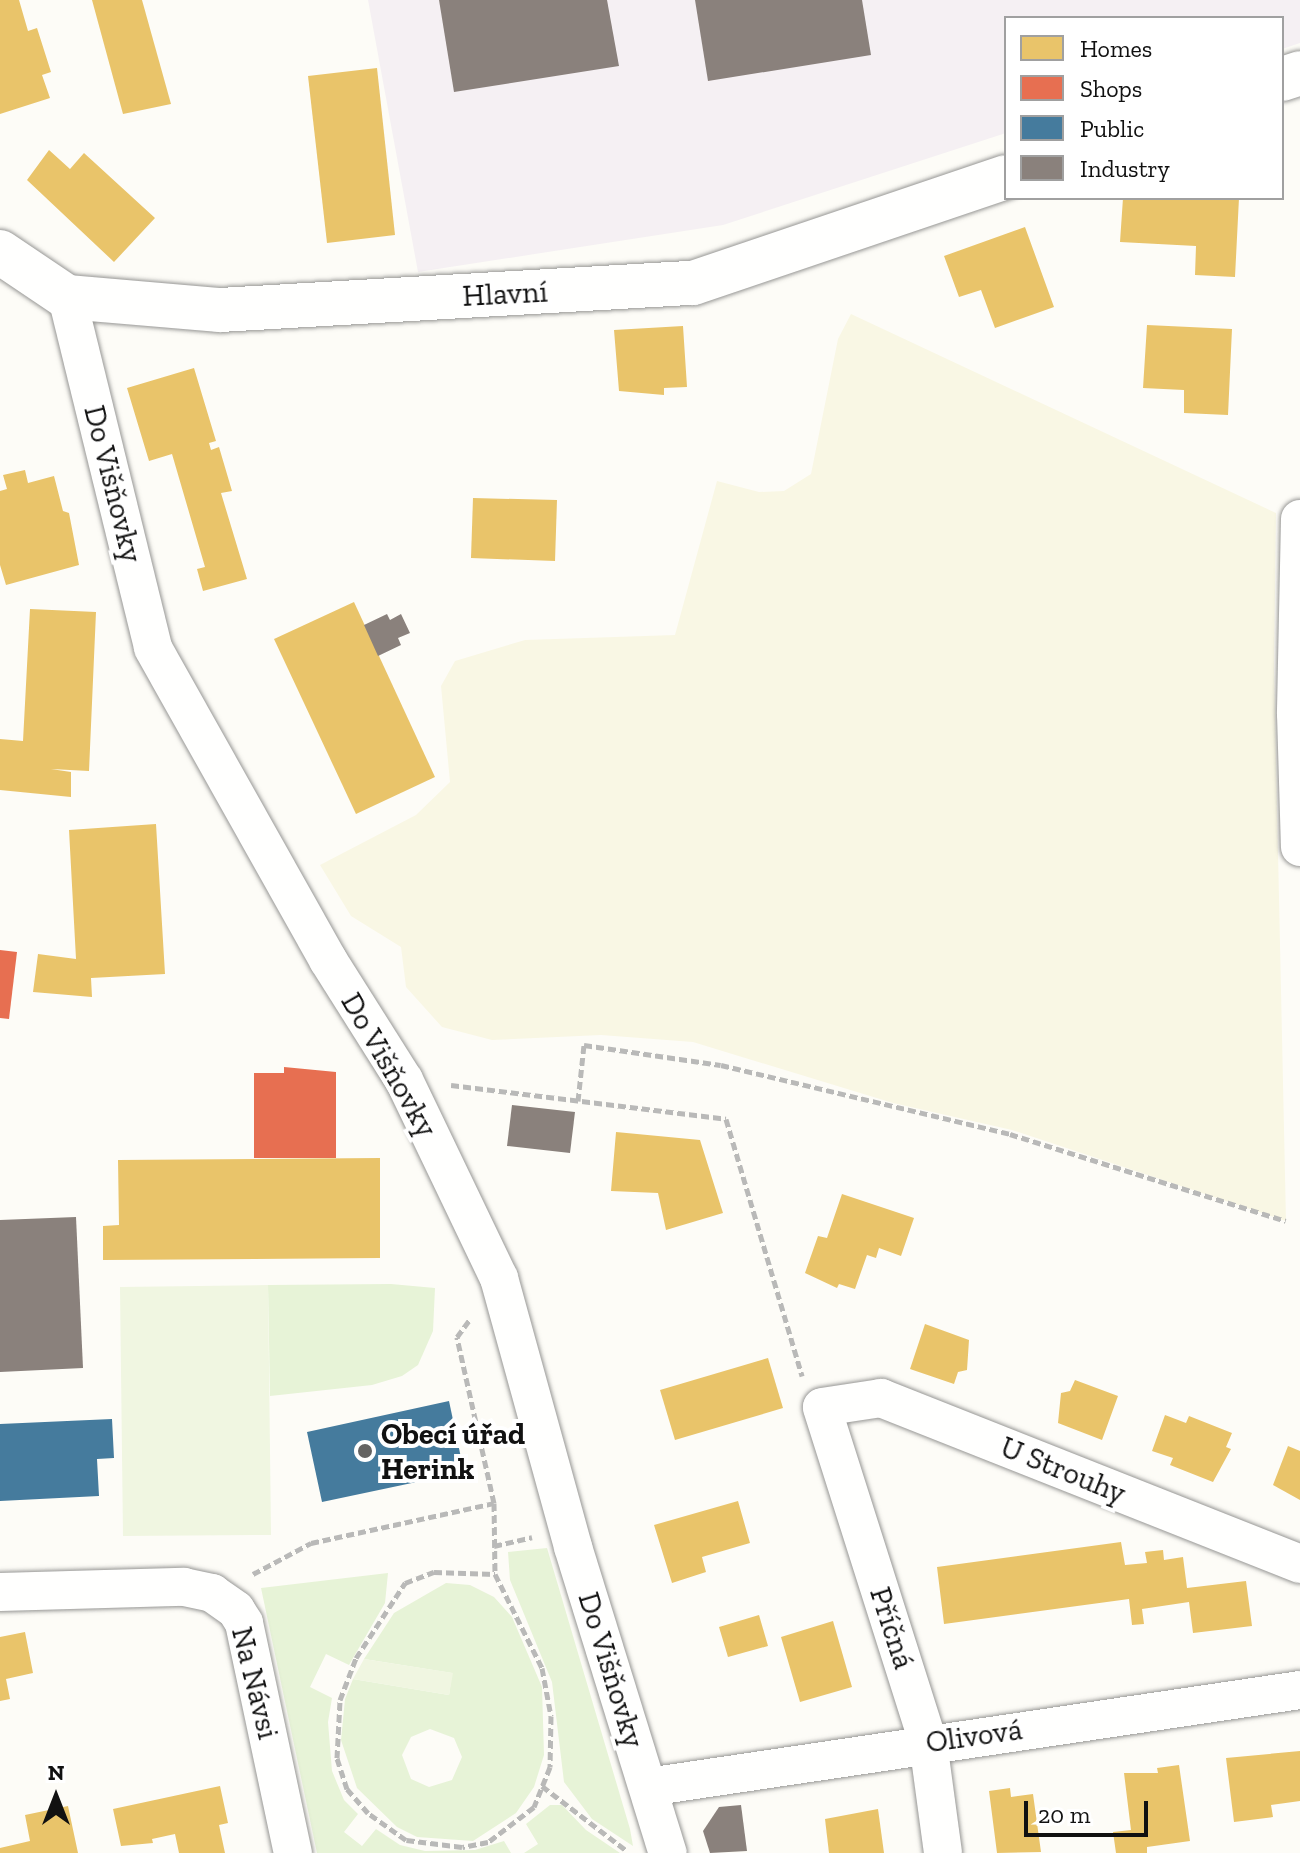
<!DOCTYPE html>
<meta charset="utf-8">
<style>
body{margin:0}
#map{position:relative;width:1300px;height:1853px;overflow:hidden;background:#fdfcf7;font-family:"Zilla Slab",serif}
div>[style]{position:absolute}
.industrial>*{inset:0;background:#f5f0f3}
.farmland>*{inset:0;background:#f9f7e4}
.green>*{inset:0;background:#e7f3d7}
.pitch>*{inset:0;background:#f0f6e1}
.homes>*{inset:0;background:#e9c46a}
.shops>*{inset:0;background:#e76f51}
.public>*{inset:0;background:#457b9d}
.industry>*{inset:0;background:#8a817c}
.path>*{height:5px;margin-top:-2.5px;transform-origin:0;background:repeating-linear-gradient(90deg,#b9b9b8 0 8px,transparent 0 12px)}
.roads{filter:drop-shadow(0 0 2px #979795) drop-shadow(0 0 2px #979795)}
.minor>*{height:38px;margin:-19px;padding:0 19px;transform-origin:19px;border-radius:19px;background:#fffffe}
.tertiary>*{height:44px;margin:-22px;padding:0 22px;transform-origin:22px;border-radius:22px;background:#fffffe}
.dots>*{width:22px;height:22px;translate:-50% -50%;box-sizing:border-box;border:4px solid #fff;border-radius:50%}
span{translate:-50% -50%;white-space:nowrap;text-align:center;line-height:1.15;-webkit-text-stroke:8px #fff;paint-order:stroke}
.street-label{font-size:30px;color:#111}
.poi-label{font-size:30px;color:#111;font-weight:700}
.left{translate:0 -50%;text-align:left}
.legend{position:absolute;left:1004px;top:16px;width:280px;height:184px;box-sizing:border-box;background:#fff;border:2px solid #a0a0a0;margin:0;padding:10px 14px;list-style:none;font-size:24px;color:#111}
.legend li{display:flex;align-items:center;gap:16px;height:40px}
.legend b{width:40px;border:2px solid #a0a0a0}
.north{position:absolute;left:16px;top:1757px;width:80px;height:80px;-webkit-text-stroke:6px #fff;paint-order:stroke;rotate:0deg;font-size:22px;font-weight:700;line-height:32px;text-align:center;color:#111}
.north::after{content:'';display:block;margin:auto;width:28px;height:36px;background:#111;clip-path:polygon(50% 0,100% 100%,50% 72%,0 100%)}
.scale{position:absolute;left:1024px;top:1801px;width:124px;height:36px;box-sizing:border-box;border:4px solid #111;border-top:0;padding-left:10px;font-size:24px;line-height:28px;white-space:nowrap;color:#111;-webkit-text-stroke:6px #fff;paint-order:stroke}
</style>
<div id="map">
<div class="industrial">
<div style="clip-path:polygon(368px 0,1300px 0,1300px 43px,1282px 49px,1282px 18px,1006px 18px,1006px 133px,723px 225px,418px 272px)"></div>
</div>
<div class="farmland">
<div style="clip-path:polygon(851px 314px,1276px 513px,1274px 667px,1286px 1221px,1012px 1130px,893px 1103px,693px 1042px,601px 1035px,492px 1040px,442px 1027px,406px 987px,401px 947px,351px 916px,320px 865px,416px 815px,450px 782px,441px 686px,455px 661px,525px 640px,675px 635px,717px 481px,759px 492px,784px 491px,811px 474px,838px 339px)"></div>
</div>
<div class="green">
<div style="clip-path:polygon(391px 1284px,435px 1288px,433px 1331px,418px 1365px,402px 1376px,372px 1385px,270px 1396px,268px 1285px)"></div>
<div style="clip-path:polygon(547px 1548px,630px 1829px,633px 1846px,592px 1819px,564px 1782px,552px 1682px,510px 1580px,508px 1552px)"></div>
<div style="clip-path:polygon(388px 1573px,385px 1603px,349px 1665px,326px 1654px,310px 1687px,332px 1698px,328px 1722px,332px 1771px,344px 1800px,358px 1814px,344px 1832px,362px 1846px,376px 1829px,400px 1845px,425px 1851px,475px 1850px,504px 1841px,511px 1853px,317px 1853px,261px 1588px)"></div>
<div style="clip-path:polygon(evenodd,446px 1583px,470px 1585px,494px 1597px,512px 1617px,542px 1687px,544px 1755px,534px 1787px,516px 1813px,473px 1841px,417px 1837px,397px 1827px,357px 1788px,341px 1740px,345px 1699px,353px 1679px,449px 1695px,452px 1673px,364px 1659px,394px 1613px,446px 1583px,430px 1729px,454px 1738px,462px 1757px,452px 1780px,429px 1787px,411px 1779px,402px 1755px,411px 1737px,430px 1729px)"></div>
<div style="clip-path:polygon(550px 1805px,562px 1805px,586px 1830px,620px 1853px,524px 1853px,538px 1844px,526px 1824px)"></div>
</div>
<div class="pitch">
<div style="clip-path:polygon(268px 1285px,271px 1535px,123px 1536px,120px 1287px)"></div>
<div style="clip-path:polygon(364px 1659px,453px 1673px,449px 1695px,353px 1679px)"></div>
</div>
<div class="homes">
<div style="clip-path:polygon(0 0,19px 0,28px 31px,37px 28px,51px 72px,42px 75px,50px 98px,0 114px)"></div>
<div style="clip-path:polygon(92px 0,142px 0,171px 104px,123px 114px)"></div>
<div style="clip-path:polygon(377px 68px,395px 235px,327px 243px,308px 76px)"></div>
<div style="clip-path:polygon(49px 150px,70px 169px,84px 153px,155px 218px,114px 262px,27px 180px)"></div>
<div style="clip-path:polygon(1123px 198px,1239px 198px,1235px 277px,1195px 275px,1196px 246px,1120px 242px)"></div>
<div style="clip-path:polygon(1025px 227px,1054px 307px,995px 328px,981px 290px,959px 297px,944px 256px)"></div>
<div style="clip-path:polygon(1147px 325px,1232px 329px,1228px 415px,1184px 413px,1184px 390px,1143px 388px)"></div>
<div style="clip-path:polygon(683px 326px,687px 387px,664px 388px,664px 395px,619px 391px,614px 330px)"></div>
<div style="clip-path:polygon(194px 368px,216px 441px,209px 443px,211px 450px,219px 447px,232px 491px,221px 493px,247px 579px,203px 591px,197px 569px,205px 567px,172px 454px,149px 461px,127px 388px)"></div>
<div style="clip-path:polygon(25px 470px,28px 483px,54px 476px,63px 511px,69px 513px,79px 565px,6px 585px,0 565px,0 491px,7px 489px,3px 475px)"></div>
<div style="clip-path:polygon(473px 498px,557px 500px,555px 561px,471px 558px)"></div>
<div style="clip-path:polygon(354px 602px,435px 777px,356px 814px,274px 639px)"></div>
<div style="clip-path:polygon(30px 609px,96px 612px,89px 771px,51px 769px,71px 772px,71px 797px,0 790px,0 739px,23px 741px)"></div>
<div style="clip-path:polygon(156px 824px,165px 974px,91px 978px,92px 997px,33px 992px,38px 954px,76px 959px,69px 830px)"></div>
<div style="clip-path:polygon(616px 1132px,700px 1140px,723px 1213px,666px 1230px,658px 1193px,611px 1191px)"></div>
<div style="clip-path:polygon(380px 1158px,380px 1258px,103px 1260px,103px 1226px,119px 1225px,118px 1160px)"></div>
<div style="clip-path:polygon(842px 1194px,914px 1218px,901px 1256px,879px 1248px,876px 1258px,867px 1255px,855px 1289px,839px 1284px,837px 1288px,805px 1273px,818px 1236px,827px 1238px)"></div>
<div style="clip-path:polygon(925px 1324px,969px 1340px,967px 1370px,958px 1372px,954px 1384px,910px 1369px)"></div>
<div style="clip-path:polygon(768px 1358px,783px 1408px,675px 1440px,660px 1390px)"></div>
<div style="clip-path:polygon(1075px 1380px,1118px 1396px,1102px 1440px,1058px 1423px,1061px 1393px,1070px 1391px)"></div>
<div style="clip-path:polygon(1165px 1415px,1186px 1423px,1189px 1416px,1232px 1433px,1226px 1447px,1231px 1449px,1213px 1482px,1170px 1465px,1173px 1458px,1152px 1451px)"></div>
<div style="clip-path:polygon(1288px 1446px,1300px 1451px,1300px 1500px,1273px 1485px)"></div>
<div style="clip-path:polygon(738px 1501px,750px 1543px,702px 1557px,706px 1572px,672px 1583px,654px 1525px)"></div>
<div style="clip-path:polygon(1121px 1542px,1125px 1565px,1147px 1563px,1145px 1552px,1163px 1550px,1164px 1560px,1183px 1557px,1187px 1588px,1246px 1581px,1252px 1626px,1193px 1633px,1189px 1602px,1142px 1609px,1144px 1624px,1132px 1625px,1129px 1599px,944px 1624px,937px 1567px)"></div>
<div style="clip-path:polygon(759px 1615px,768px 1646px,728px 1657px,719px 1627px)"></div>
<div style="clip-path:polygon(833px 1621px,852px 1687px,800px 1702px,781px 1637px)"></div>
<div style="clip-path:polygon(25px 1632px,33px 1673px,6px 1679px,10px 1699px,0 1701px,0 1637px)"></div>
<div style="clip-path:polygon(1300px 1751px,1300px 1801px,1271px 1805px,1273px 1817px,1234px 1822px,1226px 1758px)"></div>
<div style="clip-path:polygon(1179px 1765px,1190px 1841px,1147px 1847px,1147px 1853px,1116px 1853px,1113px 1832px,1131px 1830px,1124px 1773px,1158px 1773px,1157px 1768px)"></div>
<div style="clip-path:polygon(220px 1786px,228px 1823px,219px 1825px,225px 1853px,179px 1853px,175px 1834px,152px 1839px,153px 1843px,121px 1846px,113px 1809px)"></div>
<div style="clip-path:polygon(1010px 1788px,1011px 1797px,1033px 1794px,1041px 1852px,997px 1853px,989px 1791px)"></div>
<div style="clip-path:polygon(68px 1806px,78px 1853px,0 1853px,0 1848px,30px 1841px,25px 1815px)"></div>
<div style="clip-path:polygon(878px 1809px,884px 1853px,829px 1853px,825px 1819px)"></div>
</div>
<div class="shops">
<div style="clip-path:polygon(0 950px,17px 952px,9px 1019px,0 1018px)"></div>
<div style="clip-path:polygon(284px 1067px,336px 1072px,336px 1158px,254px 1158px,254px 1073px,284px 1073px)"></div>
</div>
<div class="public">
<div style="clip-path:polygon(449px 1401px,464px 1472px,322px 1502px,307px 1432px)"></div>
<div style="clip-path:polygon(112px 1419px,114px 1458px,97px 1459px,99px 1496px,0 1501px,0 1424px)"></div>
</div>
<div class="industry">
<div style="clip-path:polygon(439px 0,607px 0,619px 66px,454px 92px)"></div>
<div style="clip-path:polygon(695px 0,862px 0,871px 55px,708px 81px)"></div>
<div style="clip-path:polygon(387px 614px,390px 620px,401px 614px,410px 633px,398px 638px,401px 645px,378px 656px,364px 625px)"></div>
<div style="clip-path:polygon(512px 1105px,575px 1112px,570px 1153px,507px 1146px)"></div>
<div style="clip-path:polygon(76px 1217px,83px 1368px,0 1372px,0 1220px)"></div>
<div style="clip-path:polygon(741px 1805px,747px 1851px,710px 1853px,703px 1831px,719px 1807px)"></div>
</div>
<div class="path">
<div style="left:451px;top:1085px;width:277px;rotate:7deg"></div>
<div style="left:726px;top:1119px;width:268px;rotate:73.5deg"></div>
<div style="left:578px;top:1101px;width:56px;rotate:-83.9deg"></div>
<div style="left:584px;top:1045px;width:138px;rotate:8.3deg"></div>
<div style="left:721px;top:1065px;width:297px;rotate:13.4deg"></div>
<div style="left:1010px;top:1134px;width:289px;rotate:17.5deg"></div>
<div style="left:494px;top:1503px;width:71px;rotate:89.2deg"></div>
<div style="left:495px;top:1574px;width:105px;rotate:63.4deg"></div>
<div style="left:542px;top:1668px;width:49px;rotate:79.4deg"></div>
<div style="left:551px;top:1716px;width:51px;rotate:91.1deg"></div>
<div style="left:550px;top:1767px;width:43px;rotate:111.8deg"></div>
<div style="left:534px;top:1807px;width:58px;rotate:142.7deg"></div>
<div style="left:488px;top:1842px;width:26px;rotate:169deg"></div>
<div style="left:462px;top:1847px;width:56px;rotate:-172.9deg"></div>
<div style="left:406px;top:1840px;width:47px;rotate:-144.6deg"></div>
<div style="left:368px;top:1813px;width:32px;rotate:-131deg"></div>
<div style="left:347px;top:1789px;width:33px;rotate:-108deg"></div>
<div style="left:337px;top:1758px;width:58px;rotate:-87deg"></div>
<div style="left:340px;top:1700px;width:45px;rotate:-69.1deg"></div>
<div style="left:356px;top:1658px;width:90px;rotate:-56.8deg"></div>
<div style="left:405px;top:1583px;width:31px;rotate:-21deg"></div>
<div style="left:434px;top:1572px;width:61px;rotate:1.9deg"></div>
<div style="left:494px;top:1546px;width:39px;rotate:-13deg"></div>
<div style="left:253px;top:1574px;width:66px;rotate:-28.1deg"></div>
<div style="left:311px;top:1543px;width:187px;rotate:-12.3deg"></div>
<div style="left:494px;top:1503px;width:170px;rotate:-102.6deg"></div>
<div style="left:457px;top:1337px;width:22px;rotate:-54deg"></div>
<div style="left:542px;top:1786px;width:107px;rotate:37.4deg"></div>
</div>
<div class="roads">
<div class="minor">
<div style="left:67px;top:297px;width:361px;rotate:76.2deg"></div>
<div style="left:153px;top:648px;width:358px;rotate:60.7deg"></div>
<div style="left:328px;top:960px;width:142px;rotate:57.7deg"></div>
<div style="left:404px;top:1080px;width:220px;rotate:64.4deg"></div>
<div style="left:499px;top:1278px;width:279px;rotate:74.6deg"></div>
<div style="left:573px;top:1547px;width:320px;rotate:72.8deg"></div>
<div style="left:1300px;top:519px;width:195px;rotate:91.2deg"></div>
<div style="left:1296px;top:714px;width:133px;rotate:88.3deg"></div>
<div style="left:0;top:1592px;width:184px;rotate:-1.6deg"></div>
<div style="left:184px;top:1587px;width:29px;rotate:12deg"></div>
<div style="left:212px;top:1593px;width:29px;rotate:35deg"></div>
<div style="left:236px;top:1610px;width:15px;rotate:58deg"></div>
<div style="left:244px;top:1623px;width:235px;rotate:78deg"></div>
<div style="left:648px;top:1787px;width:659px;rotate:-8.46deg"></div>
<div style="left:943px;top:1853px;width:112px;rotate:-97.7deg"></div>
<div style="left:928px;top:1742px;width:351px;rotate:-107.6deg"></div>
<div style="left:822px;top:1407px;width:60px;rotate:-8.7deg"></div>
<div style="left:881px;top:1398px;width:451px;rotate:21.6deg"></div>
</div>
<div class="tertiary">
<div style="left:1282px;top:79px;width:19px;rotate:-18deg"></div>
<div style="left:0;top:252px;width:81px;rotate:33.9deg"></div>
<div style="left:67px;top:297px;width:154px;rotate:4.9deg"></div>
<div style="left:220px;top:310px;width:474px;rotate:-3.3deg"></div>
<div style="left:693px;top:283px;width:330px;rotate:-18.7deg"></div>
</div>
</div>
<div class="dots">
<div style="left:365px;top:1451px;background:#646362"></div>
</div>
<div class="street-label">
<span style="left:505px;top:294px;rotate:-3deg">Hlavní</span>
<span style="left:113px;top:484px;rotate:76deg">Do Višňovky</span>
<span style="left:389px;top:1065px;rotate:60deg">Do Višňovky</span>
<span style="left:1063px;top:1470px;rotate:22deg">U Strouhy</span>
<span style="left:892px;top:1628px;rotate:72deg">Příčná</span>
<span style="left:611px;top:1670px;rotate:73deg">Do Višňovky</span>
<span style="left:255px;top:1683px;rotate:76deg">Na Návsi</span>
<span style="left:974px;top:1736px;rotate:-8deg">Olivová</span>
</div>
<div class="poi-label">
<span class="left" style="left:381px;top:1451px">Obecí úřad<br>Herink</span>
</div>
<ul class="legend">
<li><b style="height:22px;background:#e9c46a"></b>Homes</li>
<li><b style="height:22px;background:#e76f51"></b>Shops</li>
<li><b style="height:22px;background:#457b9d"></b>Public</li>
<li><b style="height:22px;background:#8a817c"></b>Industry</li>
</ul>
<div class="north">N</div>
<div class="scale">20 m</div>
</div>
